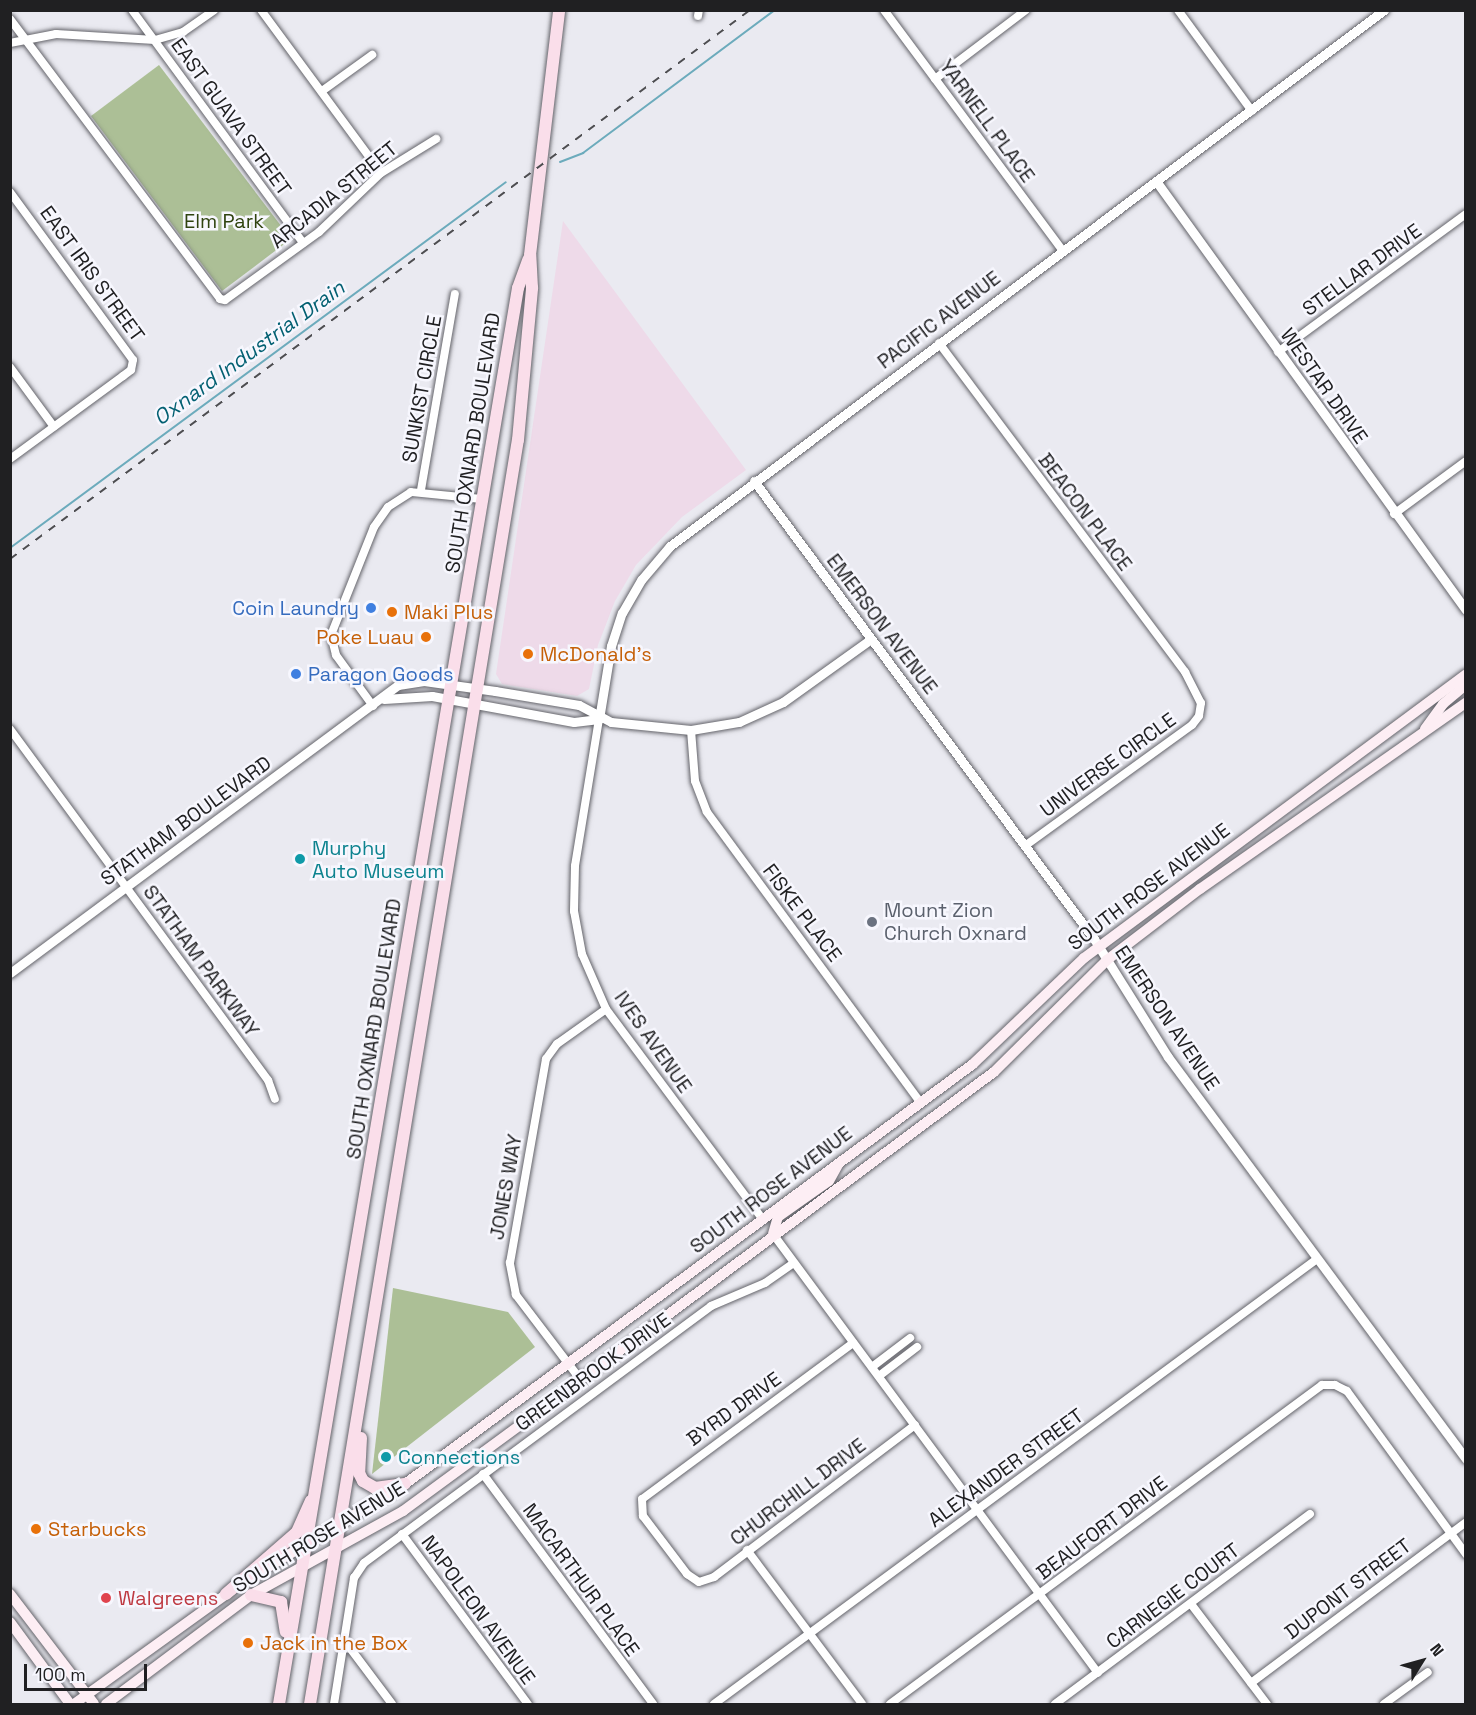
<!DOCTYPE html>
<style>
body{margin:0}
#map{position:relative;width:1476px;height:1715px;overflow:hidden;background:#eaeaf1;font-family:"Space Grotesk",sans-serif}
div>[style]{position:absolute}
.commercial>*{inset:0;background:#eedae9}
.green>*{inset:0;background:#acbf96}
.stream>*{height:2px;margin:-1px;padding:0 1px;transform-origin:1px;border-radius:1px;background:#6cabbc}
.roads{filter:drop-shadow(0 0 2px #64646a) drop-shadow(0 0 2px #64646a)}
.minor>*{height:8px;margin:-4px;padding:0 4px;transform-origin:4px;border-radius:4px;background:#fff}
.tertiary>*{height:9px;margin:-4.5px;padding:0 4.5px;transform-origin:4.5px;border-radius:4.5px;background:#fff}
.secondary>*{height:10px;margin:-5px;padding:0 5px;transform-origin:5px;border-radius:5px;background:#fdeef4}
.primary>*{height:12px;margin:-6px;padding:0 6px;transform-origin:6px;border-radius:6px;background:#fadeea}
.rail>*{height:2px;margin-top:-1px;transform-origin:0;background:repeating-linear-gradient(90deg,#4d4d50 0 8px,transparent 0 16px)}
.dots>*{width:16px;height:16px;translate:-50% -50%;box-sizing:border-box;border:3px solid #f7f7fe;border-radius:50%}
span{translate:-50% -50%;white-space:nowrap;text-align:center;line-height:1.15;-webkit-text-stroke:5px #f7f7fe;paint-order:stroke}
.street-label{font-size:20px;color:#202022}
.park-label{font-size:20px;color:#2f430f}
.shop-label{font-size:20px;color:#366cbe}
.right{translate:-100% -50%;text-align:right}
.left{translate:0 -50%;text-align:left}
.food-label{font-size:20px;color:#c56008}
.culture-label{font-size:20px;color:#0d838f}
.worship-label{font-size:20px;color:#5b616d}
.health-label{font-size:20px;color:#be3a42}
.water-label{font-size:21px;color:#036072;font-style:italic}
.frame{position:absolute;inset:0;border:12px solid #202022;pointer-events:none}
.north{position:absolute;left:1392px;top:1631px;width:60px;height:60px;-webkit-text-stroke:4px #f7f7fe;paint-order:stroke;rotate:53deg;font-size:16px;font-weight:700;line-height:24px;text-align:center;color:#202022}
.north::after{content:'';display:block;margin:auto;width:21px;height:27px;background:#202022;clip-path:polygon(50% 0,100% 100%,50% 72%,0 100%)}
.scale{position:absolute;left:24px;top:1664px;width:123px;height:27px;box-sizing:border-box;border:3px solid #202022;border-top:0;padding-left:8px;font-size:18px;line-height:21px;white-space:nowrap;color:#202022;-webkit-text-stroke:4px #f7f7fe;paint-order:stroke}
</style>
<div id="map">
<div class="commercial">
<div style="clip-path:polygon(563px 221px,746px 470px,682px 517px,636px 565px,615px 601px,598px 645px,589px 689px,577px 696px,502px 684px,496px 674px)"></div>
</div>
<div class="green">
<div style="clip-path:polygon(159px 65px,291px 239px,222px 291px,91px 116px)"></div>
<div style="clip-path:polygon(393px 1288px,508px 1312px,535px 1347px,372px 1474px)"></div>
</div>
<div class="stream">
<div style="left:560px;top:162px;width:25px;rotate:-21deg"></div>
<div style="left:583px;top:153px;width:239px;rotate:-36.7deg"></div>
<div style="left:10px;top:548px;width:616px;rotate:-36.42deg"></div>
</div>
<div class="roads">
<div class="minor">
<div style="left:132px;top:10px;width:289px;rotate:53.7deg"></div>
<div style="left:261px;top:10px;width:202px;rotate:53.6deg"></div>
<div style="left:884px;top:10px;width:300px;rotate:53.4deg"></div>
<div style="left:1178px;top:10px;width:125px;rotate:53.8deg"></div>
<div style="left:698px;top:16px;width:6px;rotate:-81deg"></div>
<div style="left:10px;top:19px;width:350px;rotate:53.1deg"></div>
<div style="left:220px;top:299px;width:5px;rotate:11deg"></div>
<div style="left:225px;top:300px;width:116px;rotate:-35.9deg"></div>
<div style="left:319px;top:232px;width:86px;rotate:-43.6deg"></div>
<div style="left:381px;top:173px;width:65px;rotate:-31.7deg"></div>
<div style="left:10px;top:43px;width:47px;rotate:-11.1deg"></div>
<div style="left:56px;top:34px;width:99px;rotate:3.5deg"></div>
<div style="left:155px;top:40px;width:29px;rotate:-16deg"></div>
<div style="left:183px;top:32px;width:38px;rotate:-35deg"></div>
<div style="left:935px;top:79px;width:114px;rotate:-37.2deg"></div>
<div style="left:322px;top:91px;width:62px;rotate:-35.8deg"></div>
<div style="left:10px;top:192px;width:208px;rotate:53.8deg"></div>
<div style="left:133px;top:360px;width:10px;rotate:101deg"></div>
<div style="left:131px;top:370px;width:10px;rotate:143deg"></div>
<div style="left:123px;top:376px;width:140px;rotate:143.7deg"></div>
<div style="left:939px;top:343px;width:411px;rotate:53.2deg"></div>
<div style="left:1185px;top:672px;width:35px;rotate:63deg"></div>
<div style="left:1201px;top:703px;width:13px;rotate:99deg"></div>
<div style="left:1199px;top:716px;width:11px;rotate:128deg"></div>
<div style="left:1192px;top:725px;width:206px;rotate:144.1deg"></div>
<div style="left:1278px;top:352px;width:233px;rotate:-36.3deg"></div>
<div style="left:10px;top:367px;width:74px;rotate:53.7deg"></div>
<div style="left:421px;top:490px;width:199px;rotate:-80.2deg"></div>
<div style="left:1394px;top:514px;width:89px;rotate:-36.4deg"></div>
<div style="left:373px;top:706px;width:63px;rotate:-126deg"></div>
<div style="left:336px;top:655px;width:21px;rotate:-104deg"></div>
<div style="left:331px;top:635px;width:116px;rotate:-68.3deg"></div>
<div style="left:374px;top:527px;width:24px;rotate:-55deg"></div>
<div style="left:388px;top:507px;width:27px;rotate:-33deg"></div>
<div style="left:411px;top:492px;width:72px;rotate:5.6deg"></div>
<div style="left:599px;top:719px;width:149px;rotate:99.3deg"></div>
<div style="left:575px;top:866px;width:45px;rotate:91.3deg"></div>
<div style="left:574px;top:911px;width:44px;rotate:79.5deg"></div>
<div style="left:582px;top:954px;width:60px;rotate:66.4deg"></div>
<div style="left:606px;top:1009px;width:263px;rotate:53.3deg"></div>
<div style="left:10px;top:729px;width:436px;rotate:53.7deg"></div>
<div style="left:268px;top:1080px;width:20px;rotate:70deg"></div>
<div style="left:691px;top:730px;width:51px;rotate:85.5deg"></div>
<div style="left:695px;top:781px;width:33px;rotate:69deg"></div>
<div style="left:707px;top:812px;width:361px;rotate:53.7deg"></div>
<div style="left:773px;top:1234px;width:546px;rotate:53.49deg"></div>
<div style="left:853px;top:1343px;width:262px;rotate:143.5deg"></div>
<div style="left:642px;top:1499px;width:17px;rotate:87deg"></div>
<div style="left:643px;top:1516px;width:73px;rotate:52.8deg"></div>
<div style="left:687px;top:1574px;width:14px;rotate:34deg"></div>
<div style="left:699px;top:1582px;width:16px;rotate:-18deg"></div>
<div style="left:714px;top:1577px;width:252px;rotate:-37.1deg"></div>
<div style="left:872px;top:1367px;width:48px;rotate:-37.3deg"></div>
<div style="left:879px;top:1376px;width:48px;rotate:-37.3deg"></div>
<div style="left:580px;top:1379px;width:106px;rotate:-127.3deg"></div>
<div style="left:516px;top:1295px;width:33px;rotate:-101deg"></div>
<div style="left:510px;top:1263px;width:207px;rotate:-80deg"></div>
<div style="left:546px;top:1059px;width:19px;rotate:-54deg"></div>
<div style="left:557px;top:1044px;width:60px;rotate:-35.5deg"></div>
<div style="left:483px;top:1474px;width:286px;rotate:53.5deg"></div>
<div style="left:402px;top:1534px;width:212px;rotate:53.5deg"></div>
<div style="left:747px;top:1550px;width:192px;rotate:53.2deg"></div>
<div style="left:1191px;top:1604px;width:126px;rotate:52.8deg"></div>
<div style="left:344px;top:1640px;width:80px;rotate:53.1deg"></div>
<div style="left:1251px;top:1683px;width:269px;rotate:-36.8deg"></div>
<div style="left:334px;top:1704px;width:128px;rotate:-81deg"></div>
<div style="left:354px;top:1578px;width:18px;rotate:-56deg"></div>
<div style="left:364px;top:1563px;width:432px;rotate:-36.5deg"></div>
<div style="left:711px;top:1306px;width:59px;rotate:-23.1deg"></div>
<div style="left:765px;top:1283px;width:35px;rotate:-35deg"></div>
<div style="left:714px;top:1704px;width:749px;rotate:-36.43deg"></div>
<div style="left:890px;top:1704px;width:537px;rotate:-36.44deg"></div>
<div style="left:1322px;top:1385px;width:13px"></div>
<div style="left:1335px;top:1385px;width:13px;rotate:27deg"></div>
<div style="left:1347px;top:1391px;width:202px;rotate:53.9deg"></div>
<div style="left:1055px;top:1704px;width:318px;rotate:-36.7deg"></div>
<div style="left:1384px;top:1704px;width:54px;rotate:-36deg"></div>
</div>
<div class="tertiary">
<div style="left:1156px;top:181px;width:529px;rotate:54.15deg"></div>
<div style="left:754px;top:481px;width:570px;rotate:53.41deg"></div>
<div style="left:1094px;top:939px;width:139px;rotate:57.9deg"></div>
<div style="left:1168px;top:1057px;width:500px;rotate:53.45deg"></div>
<div style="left:384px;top:699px;width:48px;rotate:-3.6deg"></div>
<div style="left:432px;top:696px;width:144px;rotate:10.4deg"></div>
<div style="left:574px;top:722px;width:25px;rotate:-7deg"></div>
<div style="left:599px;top:719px;width:74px;rotate:-80.7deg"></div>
<div style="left:611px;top:646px;width:35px;rotate:-72deg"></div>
<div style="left:622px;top:613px;width:39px;rotate:-60deg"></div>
<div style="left:642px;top:579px;width:43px;rotate:-49.7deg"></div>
<div style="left:670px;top:546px;width:893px;rotate:-36.9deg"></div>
<div style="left:10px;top:973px;width:483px;rotate:-36.6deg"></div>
<div style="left:398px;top:685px;width:26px;rotate:-9deg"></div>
<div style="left:424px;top:681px;width:72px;rotate:8deg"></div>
<div style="left:495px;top:691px;width:85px;rotate:9.5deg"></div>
<div style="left:579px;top:705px;width:36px;rotate:28deg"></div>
<div style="left:611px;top:722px;width:80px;rotate:5.7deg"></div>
<div style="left:691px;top:730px;width:49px;rotate:-9.5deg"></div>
<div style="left:739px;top:722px;width:48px;rotate:-24.4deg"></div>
<div style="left:783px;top:702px;width:108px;rotate:-35.6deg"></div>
</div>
<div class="secondary">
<div style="left:1425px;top:729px;width:31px;rotate:-54deg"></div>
<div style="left:1443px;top:704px;width:30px;rotate:-40deg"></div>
<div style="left:773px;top:1234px;width:18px;rotate:-74deg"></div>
<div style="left:778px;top:1217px;width:62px;rotate:-35.2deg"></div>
<div style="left:829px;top:1181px;width:18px;rotate:-61deg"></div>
<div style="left:252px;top:1577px;width:179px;rotate:-31.3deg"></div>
<div style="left:405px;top:1484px;width:706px;rotate:-36.48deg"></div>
<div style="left:973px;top:1064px;width:153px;rotate:-43.7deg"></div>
<div style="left:1084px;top:958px;width:476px;rotate:-36.6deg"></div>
<div style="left:10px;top:1594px;width:138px;rotate:52.6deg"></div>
<div style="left:10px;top:1622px;width:102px;rotate:53.8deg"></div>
<div style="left:74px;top:1704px;width:195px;rotate:-35.8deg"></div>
<div style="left:106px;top:1704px;width:181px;rotate:-36.9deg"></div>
<div style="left:251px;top:1595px;width:174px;rotate:-28.9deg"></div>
<div style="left:403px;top:1511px;width:145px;rotate:-36.3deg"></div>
<div style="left:520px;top:1425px;width:591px;rotate:-36.68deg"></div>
<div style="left:994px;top:1072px;width:159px;rotate:-44.7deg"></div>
<div style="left:1107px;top:960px;width:117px;rotate:-37.4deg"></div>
<div style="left:1200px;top:889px;width:325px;rotate:-35deg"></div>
</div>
<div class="primary">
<div style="left:361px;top:1438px;width:35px;rotate:93deg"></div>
<div style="left:359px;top:1473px;width:9px;rotate:63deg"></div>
<div style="left:363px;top:1481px;width:14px;rotate:30deg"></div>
<div style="left:375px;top:1488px;width:30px;rotate:-8deg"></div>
<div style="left:226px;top:1594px;width:94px;rotate:-41.1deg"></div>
<div style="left:297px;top:1532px;width:34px;rotate:-66deg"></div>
<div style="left:251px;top:1595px;width:31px;rotate:13deg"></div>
<div style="left:281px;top:1602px;width:30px;rotate:81deg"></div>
<div style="left:279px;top:1704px;width:1436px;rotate:-80.42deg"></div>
<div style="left:518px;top:288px;width:30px;rotate:-70deg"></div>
<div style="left:310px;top:1704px;width:1281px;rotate:-80.66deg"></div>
<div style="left:518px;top:440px;width:153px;rotate:-84.7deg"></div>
<div style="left:532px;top:288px;width:33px;rotate:-93deg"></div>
<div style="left:530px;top:255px;width:247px;rotate:-83.2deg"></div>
</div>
</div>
<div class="rail">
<div style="left:10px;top:559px;width:921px;rotate:-36.57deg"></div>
</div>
<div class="dots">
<div style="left:371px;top:608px;background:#3f7fe0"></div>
<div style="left:392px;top:612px;background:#e8710a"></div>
<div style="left:426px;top:637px;background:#e8710a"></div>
<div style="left:528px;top:654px;background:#e8710a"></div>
<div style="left:296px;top:674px;background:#3f7fe0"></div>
<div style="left:300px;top:859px;background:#0f9aa8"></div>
<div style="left:872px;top:922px;background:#6b7280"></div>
<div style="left:386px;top:1457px;background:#0f9aa8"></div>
<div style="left:36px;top:1529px;background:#e8710a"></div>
<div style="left:106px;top:1598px;background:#e0444e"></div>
<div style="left:248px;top:1643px;background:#e8710a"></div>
</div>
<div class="street-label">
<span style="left:231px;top:117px;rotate:54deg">EAST GUAVA STREET</span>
<span style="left:987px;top:121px;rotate:54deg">YARNELL PLACE</span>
<span style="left:334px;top:195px;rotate:-39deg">ARCADIA STREET</span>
<span style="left:1362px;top:270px;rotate:-36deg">STELLAR DRIVE</span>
<span style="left:92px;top:274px;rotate:54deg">EAST IRIS STREET</span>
<span style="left:939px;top:320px;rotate:-37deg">PACIFIC AVENUE</span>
<span style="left:1324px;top:386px;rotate:55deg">WESTAR DRIVE</span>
<span style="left:422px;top:389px;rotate:-80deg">SUNKIST CIRCLE</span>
<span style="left:473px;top:443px;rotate:-81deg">SOUTH OXNARD BOULEVARD</span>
<span style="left:1085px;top:512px;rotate:53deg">BEACON PLACE</span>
<span style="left:882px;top:624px;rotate:53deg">EMERSON AVENUE</span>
<span style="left:1108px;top:765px;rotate:-36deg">UNIVERSE CIRCLE</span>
<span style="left:186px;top:821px;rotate:-36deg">STATHAM BOULEVARD</span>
<span style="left:1149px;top:887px;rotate:-37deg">SOUTH ROSE AVENUE</span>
<span style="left:802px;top:913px;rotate:53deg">FISKE PLACE</span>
<span style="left:201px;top:961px;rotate:54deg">STATHAM PARKWAY</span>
<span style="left:1167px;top:1018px;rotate:56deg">EMERSON AVENUE</span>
<span style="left:374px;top:1029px;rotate:-81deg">SOUTH OXNARD BOULEVARD</span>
<span style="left:653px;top:1042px;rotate:55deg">IVES AVENUE</span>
<span style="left:506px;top:1187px;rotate:-80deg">JONES WAY</span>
<span style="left:771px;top:1190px;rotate:-37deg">SOUTH ROSE AVENUE</span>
<span style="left:593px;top:1372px;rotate:-36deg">GREENBROOK DRIVE</span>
<span style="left:734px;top:1409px;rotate:-36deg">BYRD DRIVE</span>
<span style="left:1006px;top:1468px;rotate:-36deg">ALEXANDER STREET</span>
<span style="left:798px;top:1492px;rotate:-37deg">CHURCHILL DRIVE</span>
<span style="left:1102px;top:1528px;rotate:-37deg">BEAUFORT DRIVE</span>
<span style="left:319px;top:1537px;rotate:-31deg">SOUTH ROSE AVENUE</span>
<span style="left:581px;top:1580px;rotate:54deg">MACARTHUR PLACE</span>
<span style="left:1348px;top:1589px;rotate:-37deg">DUPONT STREET</span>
<span style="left:1173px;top:1596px;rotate:-37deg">CARNEGIE COURT</span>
<span style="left:478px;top:1610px;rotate:54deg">NAPOLEON AVENUE</span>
</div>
<div class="park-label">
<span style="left:224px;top:221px">Elm Park</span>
</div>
<div class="shop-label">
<span class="right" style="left:359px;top:608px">Coin Laundry</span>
<span class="left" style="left:308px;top:674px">Paragon Goods</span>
</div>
<div class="food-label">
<span class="left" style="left:404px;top:612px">Maki Plus</span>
<span class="right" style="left:414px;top:637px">Poke Luau</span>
<span class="left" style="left:540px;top:654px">McDonald's</span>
<span class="left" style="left:48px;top:1529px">Starbucks</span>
<span class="left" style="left:260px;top:1643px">Jack in the Box</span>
</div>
<div class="culture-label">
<span class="left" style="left:312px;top:860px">Murphy<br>Auto Museum</span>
<span class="left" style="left:398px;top:1457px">Connections</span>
</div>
<div class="worship-label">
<span class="left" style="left:884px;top:922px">Mount Zion<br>Church Oxnard</span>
</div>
<div class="health-label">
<span class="left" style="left:118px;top:1598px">Walgreens</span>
</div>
<div class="water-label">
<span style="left:249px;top:353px;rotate:-36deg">Oxnard Industrial Drain</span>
</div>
<div class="frame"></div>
<div class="north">N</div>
<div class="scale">100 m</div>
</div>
